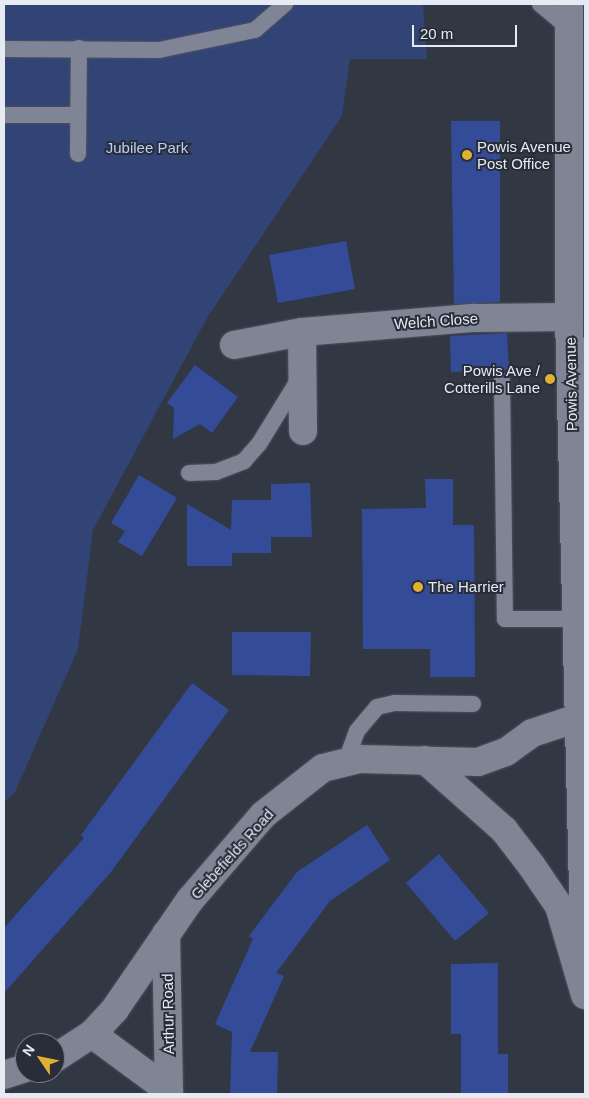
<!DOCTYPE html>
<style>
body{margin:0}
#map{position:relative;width:589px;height:1098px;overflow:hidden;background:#323744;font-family:Helvetica,sans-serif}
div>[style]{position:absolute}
.green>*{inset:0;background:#324376}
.building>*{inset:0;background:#344b98}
.roads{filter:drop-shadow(0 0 1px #4f535e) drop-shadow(0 0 1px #4f535e)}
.service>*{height:16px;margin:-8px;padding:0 8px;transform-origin:8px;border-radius:8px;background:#7f8594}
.minor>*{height:28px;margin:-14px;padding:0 14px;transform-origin:14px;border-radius:14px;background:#7f8594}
.dots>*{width:14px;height:14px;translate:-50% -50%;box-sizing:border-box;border:2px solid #282d39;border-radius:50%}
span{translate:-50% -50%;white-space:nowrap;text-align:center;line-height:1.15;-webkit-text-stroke:4px #282d39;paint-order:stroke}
.poi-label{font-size:15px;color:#e6eaf2}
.left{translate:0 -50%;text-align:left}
.right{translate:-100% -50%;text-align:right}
.park-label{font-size:15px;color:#bccdf8}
.street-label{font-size:15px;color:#e6eaf2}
.frame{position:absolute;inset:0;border:5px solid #e6eaf2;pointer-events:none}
.north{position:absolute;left:15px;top:1033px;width:50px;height:50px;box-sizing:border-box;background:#282d39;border:1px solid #747983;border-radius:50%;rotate:304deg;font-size:14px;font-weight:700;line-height:20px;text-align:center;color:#e6eaf2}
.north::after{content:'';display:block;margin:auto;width:18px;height:22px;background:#deb133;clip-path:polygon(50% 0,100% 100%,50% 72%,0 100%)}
.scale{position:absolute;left:412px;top:25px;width:105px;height:22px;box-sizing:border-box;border:2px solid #e6eaf2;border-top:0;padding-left:6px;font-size:15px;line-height:18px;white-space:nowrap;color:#e6eaf2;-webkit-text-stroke:4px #282d39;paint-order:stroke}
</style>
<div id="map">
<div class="green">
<div style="clip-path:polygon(4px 4px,423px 4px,427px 59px,350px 59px,342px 116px,207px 318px,93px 530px,78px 649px,15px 792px,4px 802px)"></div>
</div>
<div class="building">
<div style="clip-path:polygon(451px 121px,500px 121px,500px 302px,454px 304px)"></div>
<div style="clip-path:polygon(346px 241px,355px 289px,278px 303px,269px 255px)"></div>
<div style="clip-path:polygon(507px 333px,509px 370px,451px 372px,450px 336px)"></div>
<div style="clip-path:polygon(195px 365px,238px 397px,212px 433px,200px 424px,173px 439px,174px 408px,167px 403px)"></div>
<div style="clip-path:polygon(139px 475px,177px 498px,142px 556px,118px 542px,125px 531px,111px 523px)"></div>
<div style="clip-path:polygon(425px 479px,453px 479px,453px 525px,474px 525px,475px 677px,430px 677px,430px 649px,363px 649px,362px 509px,426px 508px)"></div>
<div style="clip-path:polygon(310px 483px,312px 537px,271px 537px,271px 553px,232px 553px,232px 566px,187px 566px,187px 504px,231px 530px,232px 500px,271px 500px,271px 484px)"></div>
<div style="clip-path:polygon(232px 632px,311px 632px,310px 676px,232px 675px)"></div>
<div style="clip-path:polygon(192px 683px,229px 710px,111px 872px,4px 993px,4px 928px,84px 838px,81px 835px)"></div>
<div style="clip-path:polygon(367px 825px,390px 860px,330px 901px,276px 973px,284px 976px,250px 1052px,278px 1052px,277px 1094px,230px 1094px,232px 1032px,215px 1024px,253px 939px,249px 936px,297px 872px)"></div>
<div style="clip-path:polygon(439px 854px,489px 913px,455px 941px,406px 883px)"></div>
<div style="clip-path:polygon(498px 963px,498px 1054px,508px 1054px,508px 1094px,461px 1094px,461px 1034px,451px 1034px,451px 964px)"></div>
</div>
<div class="roads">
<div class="service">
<div style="left:540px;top:4px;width:40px;rotate:40deg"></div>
<div style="left:4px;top:49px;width:155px;rotate:0.4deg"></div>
<div style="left:159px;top:50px;width:98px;rotate:-11.8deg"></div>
<div style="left:255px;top:30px;width:40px;rotate:-41deg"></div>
<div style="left:4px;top:115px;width:74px"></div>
<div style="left:78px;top:154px;width:106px;rotate:-89.5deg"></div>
<div style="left:502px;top:381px;width:238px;rotate:89.3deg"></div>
<div style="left:505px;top:619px;width:71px"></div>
<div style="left:189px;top:473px;width:27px;rotate:-2deg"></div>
<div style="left:216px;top:472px;width:30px;rotate:-21deg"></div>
<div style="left:244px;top:461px;width:23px;rotate:-49deg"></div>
<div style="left:259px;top:444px;width:82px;rotate:-58.4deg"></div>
<div style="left:346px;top:761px;width:32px;rotate:-70deg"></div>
<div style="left:357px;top:731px;width:31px;rotate:-50deg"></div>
<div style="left:377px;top:707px;width:18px;rotate:-13deg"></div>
<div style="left:395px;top:703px;width:78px;rotate:0.7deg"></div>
</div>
<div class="minor">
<div style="left:569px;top:4px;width:313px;rotate:90deg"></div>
<div style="left:569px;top:317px;width:656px;rotate:88.6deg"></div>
<div style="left:302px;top:332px;width:99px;rotate:89.4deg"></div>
<div style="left:234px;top:345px;width:69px;rotate:-10.8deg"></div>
<div style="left:302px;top:332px;width:173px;rotate:-4.7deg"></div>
<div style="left:474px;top:318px;width:95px;rotate:-0.6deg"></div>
<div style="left:425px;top:760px;width:106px;rotate:41.5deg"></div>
<div style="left:504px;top:830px;width:44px;rotate:52.4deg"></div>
<div style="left:531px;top:865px;width:50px;rotate:55.7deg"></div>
<div style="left:559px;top:906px;width:93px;rotate:73.7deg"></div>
<div style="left:166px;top:934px;width:160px;rotate:88.9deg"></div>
<div style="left:92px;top:1034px;width:96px;rotate:36.5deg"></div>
<div style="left:55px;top:1058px;width:44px;rotate:-33deg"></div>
<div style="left:92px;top:1034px;width:34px;rotate:-47deg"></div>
<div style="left:115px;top:1009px;width:132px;rotate:-55.5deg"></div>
<div style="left:190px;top:900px;width:112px;rotate:-49.3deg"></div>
<div style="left:263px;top:815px;width:76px;rotate:-38.1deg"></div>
<div style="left:323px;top:768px;width:37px;rotate:-14deg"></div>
<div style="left:359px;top:759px;width:119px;rotate:1.4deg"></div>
<div style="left:478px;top:762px;width:30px;rotate:-20deg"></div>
<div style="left:506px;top:752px;width:32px;rotate:-36deg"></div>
<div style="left:532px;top:733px;width:48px;rotate:-18.1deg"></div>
<div style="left:4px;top:1075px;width:22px;rotate:-18deg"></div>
</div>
</div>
<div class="dots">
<div style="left:467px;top:155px;background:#deb133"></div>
<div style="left:550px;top:379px;background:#deb133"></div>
<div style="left:418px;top:587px;background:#deb133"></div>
</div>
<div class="poi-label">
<span class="left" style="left:477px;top:155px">Powis Avenue<br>Post Office</span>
<span class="right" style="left:540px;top:379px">Powis Ave /<br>Cotterills Lane</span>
<span class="left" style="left:428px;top:587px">The Harrier</span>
</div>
<div class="park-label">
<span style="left:147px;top:148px">Jubilee Park</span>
</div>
<div class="street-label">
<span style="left:436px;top:321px;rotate:-4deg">Welch Close</span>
<span style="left:571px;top:384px;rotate:-91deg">Powis Avenue</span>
<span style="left:232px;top:854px;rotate:-48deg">Glebefields Road</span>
<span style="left:168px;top:1014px;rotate:-91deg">Arthur Road</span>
</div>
<div class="frame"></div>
<div class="north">N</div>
<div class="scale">20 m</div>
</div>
